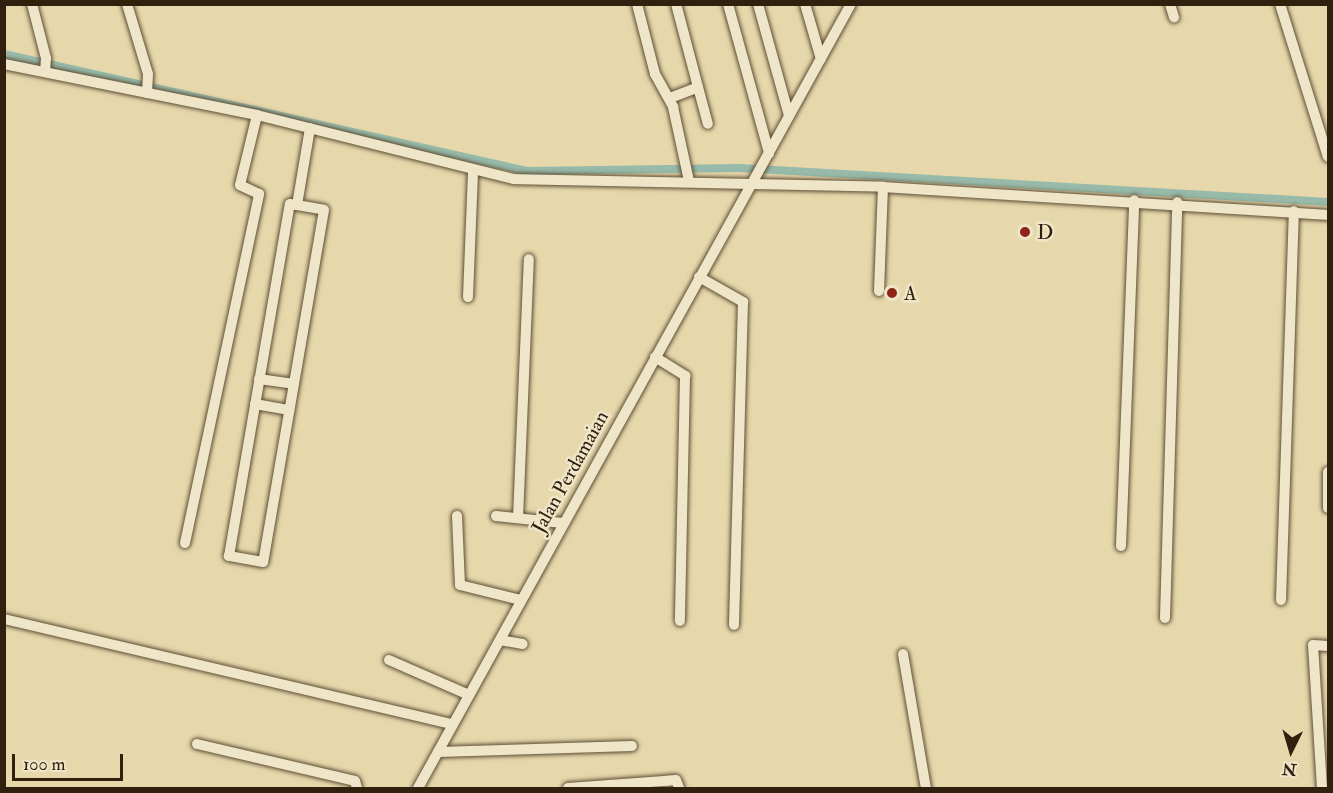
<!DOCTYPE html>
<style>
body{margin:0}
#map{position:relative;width:1333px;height:793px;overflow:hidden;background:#e7d8ac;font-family:"IM FELL Double Pica",serif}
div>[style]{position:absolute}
.canal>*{height:8px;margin:-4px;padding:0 4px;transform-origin:4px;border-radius:4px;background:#97baaa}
.roads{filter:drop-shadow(0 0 2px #5e4e35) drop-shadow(0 0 2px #5e4e35)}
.minor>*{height:10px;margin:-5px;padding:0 5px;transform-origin:5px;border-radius:5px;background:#efe6c9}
.dots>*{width:16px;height:16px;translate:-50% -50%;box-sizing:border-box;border:3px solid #efe6c9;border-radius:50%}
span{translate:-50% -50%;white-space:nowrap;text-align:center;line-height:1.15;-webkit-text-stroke:5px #efe6c9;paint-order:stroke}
.poi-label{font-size:20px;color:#31200d}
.left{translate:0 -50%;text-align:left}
.street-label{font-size:20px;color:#31200d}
.frame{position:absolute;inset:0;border:6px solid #31200d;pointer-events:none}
.north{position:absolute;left:1261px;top:721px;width:60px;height:60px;-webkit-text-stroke:4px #efe6c9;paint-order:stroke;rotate:185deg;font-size:16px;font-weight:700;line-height:24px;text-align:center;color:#31200d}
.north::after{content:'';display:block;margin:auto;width:21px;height:27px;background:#31200d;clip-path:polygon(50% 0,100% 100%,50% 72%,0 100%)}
.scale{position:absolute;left:12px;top:754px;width:111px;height:27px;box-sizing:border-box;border:3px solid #31200d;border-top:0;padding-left:8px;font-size:18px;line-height:21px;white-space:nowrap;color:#31200d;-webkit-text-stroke:4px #efe6c9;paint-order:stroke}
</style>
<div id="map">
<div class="canal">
<div style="left:4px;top:54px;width:536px;rotate:12.61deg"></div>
<div style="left:527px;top:171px;width:212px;rotate:-0.8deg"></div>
<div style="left:739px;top:168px;width:590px;rotate:3.3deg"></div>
</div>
<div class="roads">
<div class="minor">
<div style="left:32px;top:4px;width:56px;rotate:75.5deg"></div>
<div style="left:46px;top:58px;width:14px;rotate:94deg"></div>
<div style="left:127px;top:4px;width:73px;rotate:73.3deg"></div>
<div style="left:148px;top:74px;width:19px;rotate:93deg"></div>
<div style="left:637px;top:4px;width:72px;rotate:75.6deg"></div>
<div style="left:655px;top:74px;width:38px;rotate:61deg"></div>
<div style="left:673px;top:107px;width:76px;rotate:77.8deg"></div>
<div style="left:728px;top:4px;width:155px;rotate:74.6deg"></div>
<div style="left:758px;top:4px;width:116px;rotate:74.5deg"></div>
<div style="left:805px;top:4px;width:57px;rotate:73.8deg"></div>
<div style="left:1170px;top:4px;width:14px;rotate:73deg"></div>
<div style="left:1280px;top:4px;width:160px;rotate:72.6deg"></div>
<div style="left:4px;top:64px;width:258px;rotate:11.4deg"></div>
<div style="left:257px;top:115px;width:265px;rotate:14deg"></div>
<div style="left:514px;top:179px;width:369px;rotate:1.2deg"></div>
<div style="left:883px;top:187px;width:446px;rotate:3.6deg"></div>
<div style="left:698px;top:87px;width:38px;rotate:75deg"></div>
<div style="left:670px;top:98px;width:30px;rotate:-21deg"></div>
<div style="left:698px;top:87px;width:86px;rotate:-104.8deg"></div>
<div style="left:297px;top:205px;width:27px;rotate:10deg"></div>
<div style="left:324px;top:210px;width:357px;rotate:99.8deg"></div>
<div style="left:263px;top:562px;width:35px;rotate:-170deg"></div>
<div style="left:229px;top:556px;width:357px;rotate:-80.2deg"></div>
<div style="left:290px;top:204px;width:7px;rotate:8deg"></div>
<div style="left:297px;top:205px;width:78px;rotate:-80.4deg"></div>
<div style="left:699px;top:277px;width:51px;rotate:29.6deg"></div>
<div style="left:743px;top:302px;width:323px;rotate:91.6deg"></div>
<div style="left:879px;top:291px;width:104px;rotate:-87.8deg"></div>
<div style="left:468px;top:297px;width:126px;rotate:-87.7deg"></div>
<div style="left:655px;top:357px;width:36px;rotate:32deg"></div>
<div style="left:685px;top:376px;width:245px;rotate:91.2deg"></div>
<div style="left:259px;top:379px;width:35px;rotate:8deg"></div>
<div style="left:255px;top:404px;width:35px;rotate:10deg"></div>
<div style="left:1328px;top:472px;width:36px;rotate:90deg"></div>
<div style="left:457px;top:516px;width:69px;rotate:87.5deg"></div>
<div style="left:460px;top:585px;width:63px;rotate:13.8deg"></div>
<div style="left:496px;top:516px;width:67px;rotate:6deg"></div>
<div style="left:518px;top:518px;width:259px;rotate:-87.6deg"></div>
<div style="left:185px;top:543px;width:357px;rotate:-78deg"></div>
<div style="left:259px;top:194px;width:21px;rotate:-155deg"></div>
<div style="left:240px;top:185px;width:72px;rotate:-76.3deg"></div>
<div style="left:1121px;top:546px;width:346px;rotate:-87.8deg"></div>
<div style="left:1281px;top:600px;width:389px;rotate:-88.1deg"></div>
<div style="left:1165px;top:618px;width:416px;rotate:-88.3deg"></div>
<div style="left:4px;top:619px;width:461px;rotate:13.2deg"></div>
<div style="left:500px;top:640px;width:23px;rotate:10deg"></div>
<div style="left:903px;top:654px;width:136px;rotate:80.3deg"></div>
<div style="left:389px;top:660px;width:87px;rotate:23.6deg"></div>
<div style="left:197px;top:744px;width:162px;rotate:13.2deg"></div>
<div style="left:355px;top:781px;width:7px;rotate:74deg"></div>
<div style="left:438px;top:752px;width:194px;rotate:-1.8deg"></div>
<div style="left:418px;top:788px;width:896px;rotate:-61.09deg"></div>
<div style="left:568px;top:788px;width:108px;rotate:-4.2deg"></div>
<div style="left:676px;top:780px;width:9px;rotate:69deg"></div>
<div style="left:1322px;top:788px;width:143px;rotate:-93.6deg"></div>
<div style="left:1313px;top:645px;width:15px;rotate:4deg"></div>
</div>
</div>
<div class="dots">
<div style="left:1025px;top:232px;background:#8f2418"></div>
<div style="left:892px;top:293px;background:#8f2418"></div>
</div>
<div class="poi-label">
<span class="left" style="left:1037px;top:232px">D</span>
<span class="left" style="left:904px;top:293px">A</span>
</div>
<div class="street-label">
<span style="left:570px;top:472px;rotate:-61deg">Jalan Perdamaian</span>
</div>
<div class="frame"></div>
<div class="north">N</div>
<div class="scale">100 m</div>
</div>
